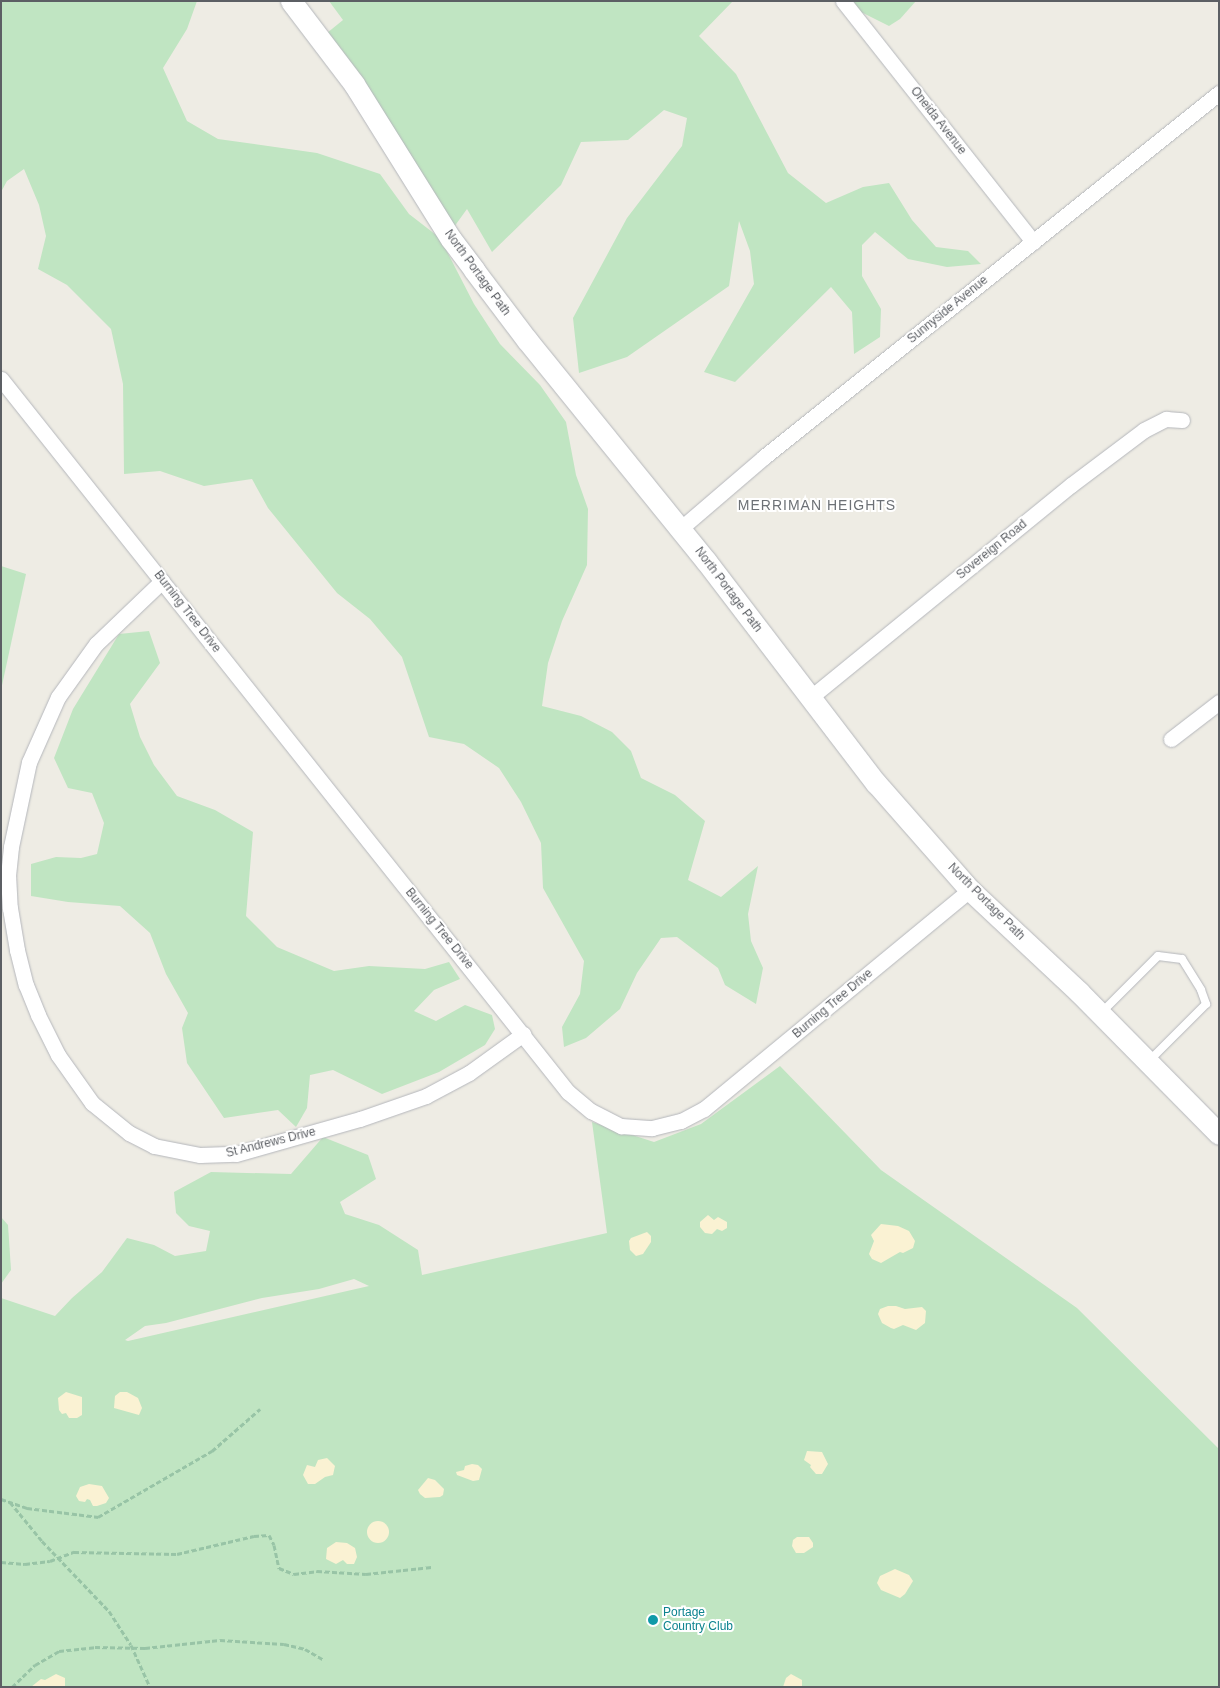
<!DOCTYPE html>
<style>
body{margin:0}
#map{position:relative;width:1220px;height:1688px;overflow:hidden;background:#eeece4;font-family:Arial,sans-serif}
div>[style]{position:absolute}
.green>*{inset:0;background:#c0e5c2}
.sand>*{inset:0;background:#faf2d3}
.round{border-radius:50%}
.path>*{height:3px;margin-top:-1.5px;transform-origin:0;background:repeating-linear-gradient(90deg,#98c4a6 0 5px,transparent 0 7.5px)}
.roads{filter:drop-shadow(0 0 1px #b4b6bb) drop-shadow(0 0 1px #b4b6bb)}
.lane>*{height:8px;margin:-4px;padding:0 4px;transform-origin:4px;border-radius:4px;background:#fff}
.street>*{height:15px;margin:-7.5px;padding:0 7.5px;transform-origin:7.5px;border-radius:7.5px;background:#fff}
.secondary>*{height:21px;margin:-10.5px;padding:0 10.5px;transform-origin:10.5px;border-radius:10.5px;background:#fff}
.dots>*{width:14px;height:14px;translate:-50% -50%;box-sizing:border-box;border:2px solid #fff;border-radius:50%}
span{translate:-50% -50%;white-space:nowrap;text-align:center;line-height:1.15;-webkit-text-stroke:4px #fff;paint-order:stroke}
.street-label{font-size:12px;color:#5c5f64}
.culture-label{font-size:12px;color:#0d838f}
.left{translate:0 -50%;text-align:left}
.neighbourhood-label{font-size:14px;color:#6d7176;letter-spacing:1px}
.frame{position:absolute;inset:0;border:2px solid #5c5f64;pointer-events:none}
</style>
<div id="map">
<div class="green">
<div style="clip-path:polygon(1px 1px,197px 1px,187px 29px,163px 68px,187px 121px,218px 139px,317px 153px,380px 174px,409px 214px,440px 238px,474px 304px,500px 344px,540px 385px,566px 422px,576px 475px,588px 509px,587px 565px,562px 621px,548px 663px,542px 706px,581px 716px,612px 732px,631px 751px,641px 778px,675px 795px,705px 821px,688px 880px,721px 897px,758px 866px,748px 914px,751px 941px,763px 968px,756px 1004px,725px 985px,718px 968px,677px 937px,661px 938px,637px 973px,620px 1009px,586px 1038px,564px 1047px,562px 1027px,580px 994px,584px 961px,543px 888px,541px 843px,521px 802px,499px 768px,464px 744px,429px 737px,402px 657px,370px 619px,337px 593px,268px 508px,252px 479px,204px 486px,160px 471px,124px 474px,123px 384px,111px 329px,67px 285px,38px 269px,46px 236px,39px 205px,24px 169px,7px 181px,1px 192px)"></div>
<div style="clip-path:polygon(329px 1px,733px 1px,699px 36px,736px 74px,788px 173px,826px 203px,863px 187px,889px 183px,912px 220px,936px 247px,968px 251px,981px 264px,947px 267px,908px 259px,875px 232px,862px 245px,862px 276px,881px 309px,880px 337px,854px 354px,852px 312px,831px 287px,735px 382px,704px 372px,754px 284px,750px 251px,739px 221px,729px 286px,627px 357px,579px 373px,573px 318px,627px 218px,682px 146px,687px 118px,664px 110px,628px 140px,581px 142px,561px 185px,492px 252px,467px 209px,454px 227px,327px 33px,343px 20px)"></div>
<div style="clip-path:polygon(839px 1px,916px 1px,900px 19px,889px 26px)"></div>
<div style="clip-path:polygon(1px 566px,26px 574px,1px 690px)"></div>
<div style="clip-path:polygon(149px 631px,160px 663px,130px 704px,140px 737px,154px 765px,177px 796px,215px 810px,253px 832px,246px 916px,277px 947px,334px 971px,369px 966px,425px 969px,449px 962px,460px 979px,434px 990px,414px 1011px,436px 1021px,465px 1005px,492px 1015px,495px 1029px,485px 1045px,439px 1072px,382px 1094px,333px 1070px,310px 1075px,307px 1108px,296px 1127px,278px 1110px,224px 1118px,187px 1063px,182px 1028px,188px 1013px,166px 974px,150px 933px,120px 906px,68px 902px,31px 896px,31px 864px,56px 857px,81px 858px,97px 854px,104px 823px,92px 793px,68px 788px,54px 758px,73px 709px,119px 634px)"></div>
<div style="clip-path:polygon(evenodd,780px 1066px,881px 1170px,1077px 1308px,1219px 1449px,1219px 1687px,1px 1687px,1px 1298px,55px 1316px,72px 1298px,102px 1272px,127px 1238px,154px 1245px,175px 1256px,206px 1251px,210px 1231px,189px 1226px,176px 1213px,174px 1192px,211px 1172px,291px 1174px,323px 1137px,368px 1155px,376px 1179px,340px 1202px,345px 1214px,379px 1225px,418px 1250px,422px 1275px,607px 1233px,592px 1122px,654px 1142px,701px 1124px,780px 1066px,354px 1279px,369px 1286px,128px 1341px,125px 1340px,145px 1326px,166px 1323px,262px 1298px,319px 1289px,354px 1279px)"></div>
<div style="clip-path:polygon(1px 1217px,8px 1225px,11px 1270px,1px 1284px)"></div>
</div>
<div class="sand">
<div style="clip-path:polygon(708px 1215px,714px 1220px,718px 1217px,727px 1222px,727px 1228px,722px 1231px,717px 1229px,712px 1234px,705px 1233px,700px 1227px,700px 1222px)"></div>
<div style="clip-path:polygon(881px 1224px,898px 1226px,909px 1231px,915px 1241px,913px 1248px,903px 1253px,900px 1252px,881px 1263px,872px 1259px,869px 1254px,874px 1241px,871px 1235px)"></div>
<div style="clip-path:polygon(647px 1232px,651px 1236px,651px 1242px,643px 1254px,636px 1256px,630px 1250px,629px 1241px,631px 1238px)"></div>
<div style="clip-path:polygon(888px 1306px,896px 1306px,905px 1309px,922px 1307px,926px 1311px,925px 1323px,916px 1330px,903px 1325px,894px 1329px,891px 1328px,882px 1323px,878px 1314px,880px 1309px)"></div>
<div style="clip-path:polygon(66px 1392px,82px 1397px,82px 1415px,77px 1418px,69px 1418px,66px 1413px,62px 1414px,59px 1410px,58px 1398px)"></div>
<div style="clip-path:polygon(120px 1392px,127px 1392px,138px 1398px,142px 1408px,139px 1415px,114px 1408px,115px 1396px)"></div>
<div style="clip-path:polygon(807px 1451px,822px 1452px,828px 1464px,822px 1474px,816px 1474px,810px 1467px,811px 1465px,804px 1460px)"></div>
<div style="clip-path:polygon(327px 1458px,335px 1466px,333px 1475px,325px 1477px,315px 1484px,308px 1484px,303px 1475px,307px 1465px,315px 1467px,318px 1460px)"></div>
<div style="clip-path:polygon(472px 1464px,478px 1465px,482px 1469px,479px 1480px,473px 1481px,457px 1475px,456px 1472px,464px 1470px,465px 1466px)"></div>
<div style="clip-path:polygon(428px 1478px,435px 1480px,444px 1489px,443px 1495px,440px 1497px,425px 1498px,420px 1494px,418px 1490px)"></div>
<div style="clip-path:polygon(89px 1484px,102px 1486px,109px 1498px,106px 1503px,97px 1506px,93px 1506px,90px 1500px,87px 1499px,85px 1502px,79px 1501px,76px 1496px,80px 1487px)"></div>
<div class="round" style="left:367px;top:1521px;width:22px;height:22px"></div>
<div style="clip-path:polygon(797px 1537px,809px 1537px,813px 1543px,813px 1547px,804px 1553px,796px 1553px,792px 1546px,793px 1540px)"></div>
<div style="clip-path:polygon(336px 1542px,347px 1543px,355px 1548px,357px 1557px,354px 1564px,347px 1564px,343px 1560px,336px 1564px,326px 1559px,327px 1548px)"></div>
<div style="clip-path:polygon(895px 1569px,909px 1575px,913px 1581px,905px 1594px,900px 1598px,881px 1590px,877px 1583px,880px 1576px)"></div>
<div style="clip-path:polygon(56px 1674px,65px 1678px,65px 1687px,31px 1687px,41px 1679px,45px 1680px)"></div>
<div style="clip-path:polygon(791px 1674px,802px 1680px,802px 1687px,783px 1687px,786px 1678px)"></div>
</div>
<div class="path">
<div style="left:1px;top:1499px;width:28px;rotate:19deg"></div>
<div style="left:27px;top:1508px;width:72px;rotate:7.2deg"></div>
<div style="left:98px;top:1517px;width:132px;rotate:-30.1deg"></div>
<div style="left:212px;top:1451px;width:64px;rotate:-41.2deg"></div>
<div style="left:10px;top:1502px;width:50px;rotate:50.6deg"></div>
<div style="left:42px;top:1541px;width:97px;rotate:46.3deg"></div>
<div style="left:109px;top:1611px;width:40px;rotate:57.1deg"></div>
<div style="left:131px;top:1645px;width:46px;rotate:65.7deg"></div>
<div style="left:1px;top:1562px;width:24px;rotate:5deg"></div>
<div style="left:25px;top:1564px;width:25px;rotate:-7deg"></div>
<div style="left:50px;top:1561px;width:26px;rotate:-21deg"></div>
<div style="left:74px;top:1552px;width:103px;rotate:1.1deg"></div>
<div style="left:177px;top:1554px;width:79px;rotate:-13.2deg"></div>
<div style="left:254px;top:1536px;width:15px;rotate:-4deg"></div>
<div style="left:269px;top:1535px;width:11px;rotate:63deg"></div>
<div style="left:274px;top:1545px;width:24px;rotate:78deg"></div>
<div style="left:279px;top:1568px;width:16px;rotate:22deg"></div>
<div style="left:294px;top:1574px;width:23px;rotate:-7deg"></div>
<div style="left:317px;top:1571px;width:49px;rotate:3.5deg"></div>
<div style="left:366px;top:1574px;width:66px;rotate:-6.1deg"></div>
<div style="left:12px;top:1687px;width:32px;rotate:-44deg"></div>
<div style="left:35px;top:1665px;width:28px;rotate:-30deg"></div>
<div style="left:59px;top:1651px;width:36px;rotate:-6deg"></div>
<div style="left:95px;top:1647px;width:50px;rotate:1.1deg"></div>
<div style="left:145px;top:1648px;width:75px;rotate:-6.1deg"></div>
<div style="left:220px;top:1640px;width:64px;rotate:3.6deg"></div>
<div style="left:284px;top:1644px;width:22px;rotate:13deg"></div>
<div style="left:305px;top:1649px;width:22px;rotate:30deg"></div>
</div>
<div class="roads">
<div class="lane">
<div style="left:1102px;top:1012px;width:79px;rotate:-45deg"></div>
<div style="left:1158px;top:956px;width:24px;rotate:7deg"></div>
<div style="left:1182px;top:959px;width:36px;rotate:58deg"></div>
<div style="left:1201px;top:990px;width:15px;rotate:70deg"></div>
<div style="left:1206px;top:1004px;width:81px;rotate:135deg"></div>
</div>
<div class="street">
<div style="left:843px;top:1px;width:307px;rotate:51.7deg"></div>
<div style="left:1px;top:379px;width:911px;rotate:51.51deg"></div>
<div style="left:568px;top:1092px;width:30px;rotate:40deg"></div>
<div style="left:591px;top:1111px;width:34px;rotate:27deg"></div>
<div style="left:621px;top:1126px;width:31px;rotate:4deg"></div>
<div style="left:652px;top:1128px;width:30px;rotate:-14deg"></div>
<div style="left:681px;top:1121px;width:26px;rotate:-28deg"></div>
<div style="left:704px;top:1109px;width:345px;rotate:-39.5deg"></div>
<div style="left:680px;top:529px;width:111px;rotate:-40.6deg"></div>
<div style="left:764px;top:457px;width:583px;rotate:-38.66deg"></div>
<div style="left:162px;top:581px;width:91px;rotate:136.3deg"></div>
<div style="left:96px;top:644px;width:65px;rotate:125.6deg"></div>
<div style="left:58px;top:697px;width:71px;rotate:114deg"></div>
<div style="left:29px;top:762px;width:87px;rotate:102deg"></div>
<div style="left:11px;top:847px;width:27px;rotate:96deg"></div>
<div style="left:8px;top:874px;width:34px;rotate:87deg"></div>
<div style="left:10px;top:908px;width:43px;rotate:80.5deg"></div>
<div style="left:17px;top:950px;width:36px;rotate:76deg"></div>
<div style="left:26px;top:985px;width:32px;rotate:68deg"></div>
<div style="left:38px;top:1015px;width:45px;rotate:63.4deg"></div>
<div style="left:58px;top:1055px;width:59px;rotate:54.7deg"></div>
<div style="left:92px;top:1103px;width:48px;rotate:39deg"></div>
<div style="left:129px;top:1133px;width:28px;rotate:27deg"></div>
<div style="left:154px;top:1146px;width:47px;rotate:11.1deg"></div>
<div style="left:200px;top:1155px;width:36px;rotate:-2deg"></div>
<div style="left:236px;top:1154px;width:129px;rotate:-15.8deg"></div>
<div style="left:360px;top:1119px;width:70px;rotate:-19.2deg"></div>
<div style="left:426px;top:1096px;width:49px;rotate:-28.1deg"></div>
<div style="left:469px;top:1073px;width:67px;rotate:-35.8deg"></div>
<div style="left:811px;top:697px;width:335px;rotate:-39.2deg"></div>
<div style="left:1071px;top:485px;width:91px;rotate:-37deg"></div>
<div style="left:1144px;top:430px;width:25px;rotate:-27deg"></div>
<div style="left:1166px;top:419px;width:16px;rotate:4deg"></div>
<div style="left:1171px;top:739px;width:61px;rotate:-37.6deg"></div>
</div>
<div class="secondary">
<div style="left:291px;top:1px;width:104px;rotate:52.8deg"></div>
<div style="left:354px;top:84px;width:183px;rotate:58deg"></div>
<div style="left:451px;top:239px;width:39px;rotate:53deg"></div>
<div style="left:474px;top:270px;width:88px;rotate:52.9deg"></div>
<div style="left:527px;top:340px;width:284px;rotate:51deg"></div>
<div style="left:706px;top:561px;width:280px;rotate:52.6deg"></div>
<div style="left:876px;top:783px;width:142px;rotate:48.7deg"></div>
<div style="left:970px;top:890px;width:149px;rotate:43.1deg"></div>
<div style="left:1079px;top:992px;width:199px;rotate:45.4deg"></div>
</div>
</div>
<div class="dots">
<div style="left:653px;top:1620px;background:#0f9aa8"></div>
</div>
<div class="street-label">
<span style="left:938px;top:121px;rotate:52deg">Oneida Avenue</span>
<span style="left:477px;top:273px;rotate:54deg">North Portage Path</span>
<span style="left:948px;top:310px;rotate:-39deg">Sunnyside Avenue</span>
<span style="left:992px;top:550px;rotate:-39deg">Sovereign Road</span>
<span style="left:728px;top:590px;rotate:53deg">North Portage Path</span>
<span style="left:187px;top:612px;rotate:52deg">Burning Tree Drive</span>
<span style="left:986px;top:902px;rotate:45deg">North Portage Path</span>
<span style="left:439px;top:929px;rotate:51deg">Burning Tree Drive</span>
<span style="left:833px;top:1004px;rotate:-40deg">Burning Tree Drive</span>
<span style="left:271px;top:1143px;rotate:-14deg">St Andrews Drive</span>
</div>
<div class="culture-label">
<span class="left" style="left:663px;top:1620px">Portage<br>Country Club</span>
</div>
<div class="neighbourhood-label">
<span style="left:817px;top:505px">MERRIMAN HEIGHTS</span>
</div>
<div class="frame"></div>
</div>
